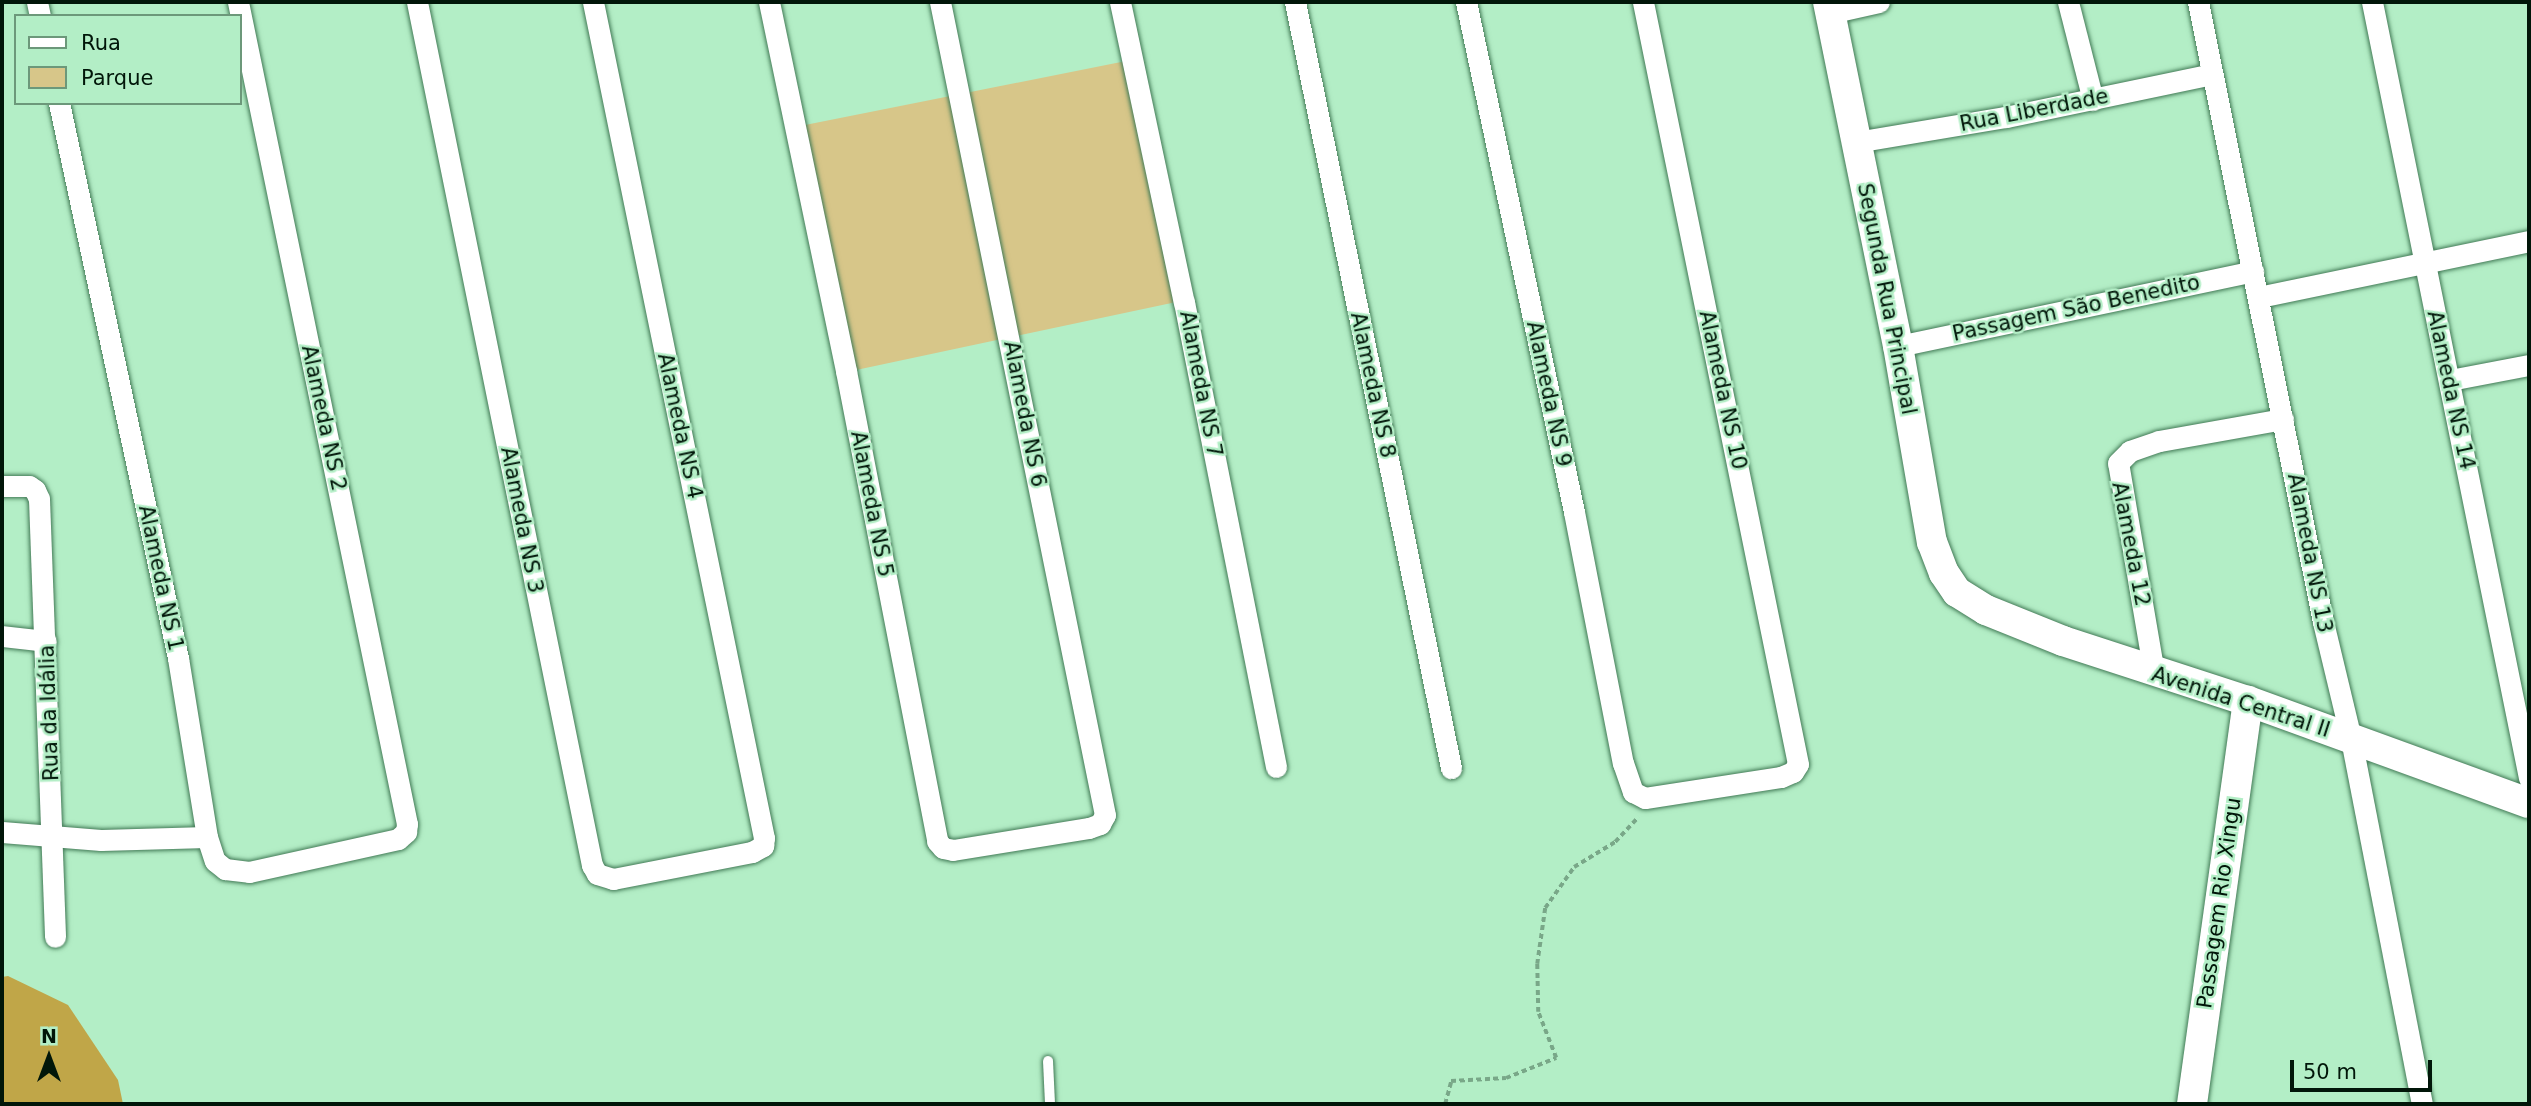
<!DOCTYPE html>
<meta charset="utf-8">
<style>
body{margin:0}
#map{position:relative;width:2531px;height:1106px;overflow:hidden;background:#b3eec6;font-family:"DejaVu Sans",sans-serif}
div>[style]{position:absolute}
.green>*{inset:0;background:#d7c689}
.forest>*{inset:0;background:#c0a648}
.path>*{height:3.5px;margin-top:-1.75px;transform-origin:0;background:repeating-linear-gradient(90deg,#79a788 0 5px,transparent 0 8.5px)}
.roads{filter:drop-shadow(0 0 2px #427a56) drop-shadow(0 0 2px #427a56)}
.lane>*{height:10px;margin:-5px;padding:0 5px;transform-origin:5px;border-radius:5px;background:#fff}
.street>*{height:21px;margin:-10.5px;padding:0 10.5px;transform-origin:10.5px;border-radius:10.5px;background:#fff}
.secondary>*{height:30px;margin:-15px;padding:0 15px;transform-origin:15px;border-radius:15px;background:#fff}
span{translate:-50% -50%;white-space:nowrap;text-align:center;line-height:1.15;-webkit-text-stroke:5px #b3eec6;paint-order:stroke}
.street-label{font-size:21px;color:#011609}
.frame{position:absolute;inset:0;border:4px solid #011609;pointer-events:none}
.legend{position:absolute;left:14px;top:14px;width:228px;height:91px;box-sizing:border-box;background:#b3eec6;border:2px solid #6c987a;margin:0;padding:9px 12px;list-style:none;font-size:21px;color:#011609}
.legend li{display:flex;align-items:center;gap:14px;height:35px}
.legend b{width:35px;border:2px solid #6c987a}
.north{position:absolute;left:14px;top:1022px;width:70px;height:70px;-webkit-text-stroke:5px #b3eec6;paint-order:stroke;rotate:0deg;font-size:19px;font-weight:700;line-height:28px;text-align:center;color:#011609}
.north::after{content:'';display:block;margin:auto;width:24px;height:32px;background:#011609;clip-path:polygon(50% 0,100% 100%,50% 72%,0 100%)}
.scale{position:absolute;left:2290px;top:1060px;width:142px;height:32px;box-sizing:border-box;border:4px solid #011609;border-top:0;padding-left:9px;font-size:21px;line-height:24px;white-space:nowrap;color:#011609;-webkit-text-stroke:5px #b3eec6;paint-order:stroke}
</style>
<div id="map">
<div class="green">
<div style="clip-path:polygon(1131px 60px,1181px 301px,842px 373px,790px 128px)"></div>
</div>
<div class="forest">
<div style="clip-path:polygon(8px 976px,68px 1005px,118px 1080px,123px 1104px,2px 1104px,2px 977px)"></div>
</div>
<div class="path">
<div style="left:1445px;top:1104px;width:24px;rotate:-75deg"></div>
<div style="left:1451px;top:1081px;width:55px;rotate:-3.1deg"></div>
<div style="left:1506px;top:1078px;width:54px;rotate:-21.8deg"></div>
<div style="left:1556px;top:1058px;width:49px;rotate:-111.4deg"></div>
<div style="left:1538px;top:1012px;width:48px;rotate:-91.2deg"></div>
<div style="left:1537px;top:964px;width:57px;rotate:-81.9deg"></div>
<div style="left:1545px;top:908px;width:50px;rotate:-54.7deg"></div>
<div style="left:1574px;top:867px;width:48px;rotate:-31.4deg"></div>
<div style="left:1615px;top:842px;width:34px;rotate:-47deg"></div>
</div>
<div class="roads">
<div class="lane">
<div style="left:1048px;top:1061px;width:43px;rotate:87.3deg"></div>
</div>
<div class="street">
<div style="left:37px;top:2px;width:14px;rotate:78deg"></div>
<div style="left:417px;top:2px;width:881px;rotate:78.54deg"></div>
<div style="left:592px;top:865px;width:10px;rotate:61deg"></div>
<div style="left:597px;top:874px;width:17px;rotate:17deg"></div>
<div style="left:613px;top:879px;width:142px;rotate:-11deg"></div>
<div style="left:752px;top:852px;width:13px;rotate:-29deg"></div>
<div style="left:763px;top:846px;width:8px;rotate:-83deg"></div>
<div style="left:764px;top:838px;width:853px;rotate:-101.56deg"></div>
<div style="left:769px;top:2px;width:377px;rotate:78.2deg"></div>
<div style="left:846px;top:371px;width:479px;rotate:79deg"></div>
<div style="left:937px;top:841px;width:9px;rotate:49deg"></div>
<div style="left:943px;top:848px;width:10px;rotate:11deg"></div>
<div style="left:953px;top:850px;width:138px;rotate:-9.2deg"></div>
<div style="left:1089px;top:828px;width:12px;rotate:-20deg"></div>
<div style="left:1100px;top:824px;width:10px;rotate:-61deg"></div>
<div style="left:1105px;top:815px;width:830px;rotate:-101.47deg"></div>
<div style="left:1120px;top:2px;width:307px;rotate:78deg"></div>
<div style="left:1184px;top:302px;width:474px;rotate:78.8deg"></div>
<div style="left:1295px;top:2px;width:782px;rotate:78.49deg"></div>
<div style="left:1466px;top:2px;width:521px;rotate:78.04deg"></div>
<div style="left:1574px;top:512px;width:256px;rotate:79deg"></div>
<div style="left:1623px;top:763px;width:31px;rotate:71deg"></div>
<div style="left:1633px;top:792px;width:13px;rotate:27deg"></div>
<div style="left:1645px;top:798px;width:138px;rotate:-8.8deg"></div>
<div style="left:1781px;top:777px;width:13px;rotate:-23deg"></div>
<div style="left:1793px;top:772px;width:9px;rotate:-58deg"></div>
<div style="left:1798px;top:764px;width:778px;rotate:-101.5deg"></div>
<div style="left:2068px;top:2px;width:101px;rotate:75.7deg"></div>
<div style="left:2198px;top:2px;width:632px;rotate:78.6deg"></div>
<div style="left:2323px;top:622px;width:120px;rotate:76.5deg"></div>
<div style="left:2351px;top:739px;width:372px;rotate:79deg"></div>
<div style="left:2372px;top:2px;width:792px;rotate:78.56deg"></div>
<div style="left:1830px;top:13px;width:50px;rotate:-12.7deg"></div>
<div style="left:59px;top:103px;width:568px;rotate:77.9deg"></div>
<div style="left:178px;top:658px;width:181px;rotate:80.8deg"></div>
<div style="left:207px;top:837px;width:25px;rotate:72deg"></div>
<div style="left:215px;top:861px;width:13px;rotate:39deg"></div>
<div style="left:225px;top:869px;width:24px;rotate:7deg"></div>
<div style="left:249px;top:872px;width:153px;rotate:-12.5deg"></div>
<div style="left:398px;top:839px;width:11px;rotate:-41deg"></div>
<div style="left:406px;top:832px;width:8px;rotate:-83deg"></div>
<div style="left:407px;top:824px;width:839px;rotate:-101.62deg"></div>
<div style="left:1856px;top:142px;width:152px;rotate:-9.5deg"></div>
<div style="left:2006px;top:117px;width:210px;rotate:-11.8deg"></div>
<div style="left:2259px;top:297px;width:276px;rotate:-11.7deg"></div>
<div style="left:1898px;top:346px;width:363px;rotate:-11.9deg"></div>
<div style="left:2450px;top:380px;width:80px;rotate:-10.8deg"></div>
<div style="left:2px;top:486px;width:27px"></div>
<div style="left:29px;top:486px;width:7px;rotate:34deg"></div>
<div style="left:35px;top:490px;width:10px;rotate:66deg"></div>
<div style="left:39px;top:499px;width:438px;rotate:87.9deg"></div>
<div style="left:2px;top:636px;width:44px;rotate:6.5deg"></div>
<div style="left:2154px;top:673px;width:213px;rotate:-99.7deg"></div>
<div style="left:2118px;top:463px;width:17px;rotate:-45deg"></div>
<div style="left:2130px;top:451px;width:31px;rotate:-19deg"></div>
<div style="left:2159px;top:441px;width:126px;rotate:-10.1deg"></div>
<div style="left:2px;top:832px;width:99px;rotate:4.6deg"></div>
<div style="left:101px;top:840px;width:106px;rotate:-1.6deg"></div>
</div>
<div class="secondary">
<div style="left:1828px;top:2px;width:351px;rotate:78.5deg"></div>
<div style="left:1898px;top:346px;width:199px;rotate:80.2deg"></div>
<div style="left:1932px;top:542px;width:33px;rotate:69deg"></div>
<div style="left:1944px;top:573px;width:23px;rotate:56deg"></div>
<div style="left:1957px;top:592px;width:34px;rotate:32deg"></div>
<div style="left:1986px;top:610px;width:83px;rotate:21.9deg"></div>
<div style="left:2063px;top:641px;width:194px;rotate:18deg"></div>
<div style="left:2248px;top:701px;width:299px;rotate:20deg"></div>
<div style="left:2192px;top:1104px;width:407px;rotate:-82.1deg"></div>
</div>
</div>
<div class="street-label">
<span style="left:2034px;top:110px;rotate:-11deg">Rua Liberdade</span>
<span style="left:1887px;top:299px;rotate:79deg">Segunda Rua Principal</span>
<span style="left:2076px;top:308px;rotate:-12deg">Passagem São Benedito</span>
<span style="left:1201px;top:384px;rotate:79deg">Alameda NS 7</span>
<span style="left:1373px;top:385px;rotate:78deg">Alameda NS 8</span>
<span style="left:1723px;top:390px;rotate:78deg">Alameda NS 10</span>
<span style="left:2451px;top:390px;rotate:78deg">Alameda NS 14</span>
<span style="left:1549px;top:394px;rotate:78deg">Alameda NS 9</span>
<span style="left:1025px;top:414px;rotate:79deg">Alameda NS 6</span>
<span style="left:324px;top:418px;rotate:78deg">Alameda NS 2</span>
<span style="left:680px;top:426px;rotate:78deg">Alameda NS 4</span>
<span style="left:872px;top:504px;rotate:79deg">Alameda NS 5</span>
<span style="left:522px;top:520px;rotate:79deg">Alameda NS 3</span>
<span style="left:2131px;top:544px;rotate:79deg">Alameda 12</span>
<span style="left:2310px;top:553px;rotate:79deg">Alameda NS 13</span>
<span style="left:161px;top:578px;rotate:78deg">Alameda NS 1</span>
<span style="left:2241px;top:702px;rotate:18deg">Avenida Central II</span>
<span style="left:49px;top:713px;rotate:-92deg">Rua da Idália</span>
<span style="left:2219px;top:903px;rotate:-82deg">Passagem Rio Xingu</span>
</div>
<div class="frame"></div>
<ul class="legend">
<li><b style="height:9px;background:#fff"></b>Rua</li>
<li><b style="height:19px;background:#d7c689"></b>Parque</li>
</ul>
<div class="north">N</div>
<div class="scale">50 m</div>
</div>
